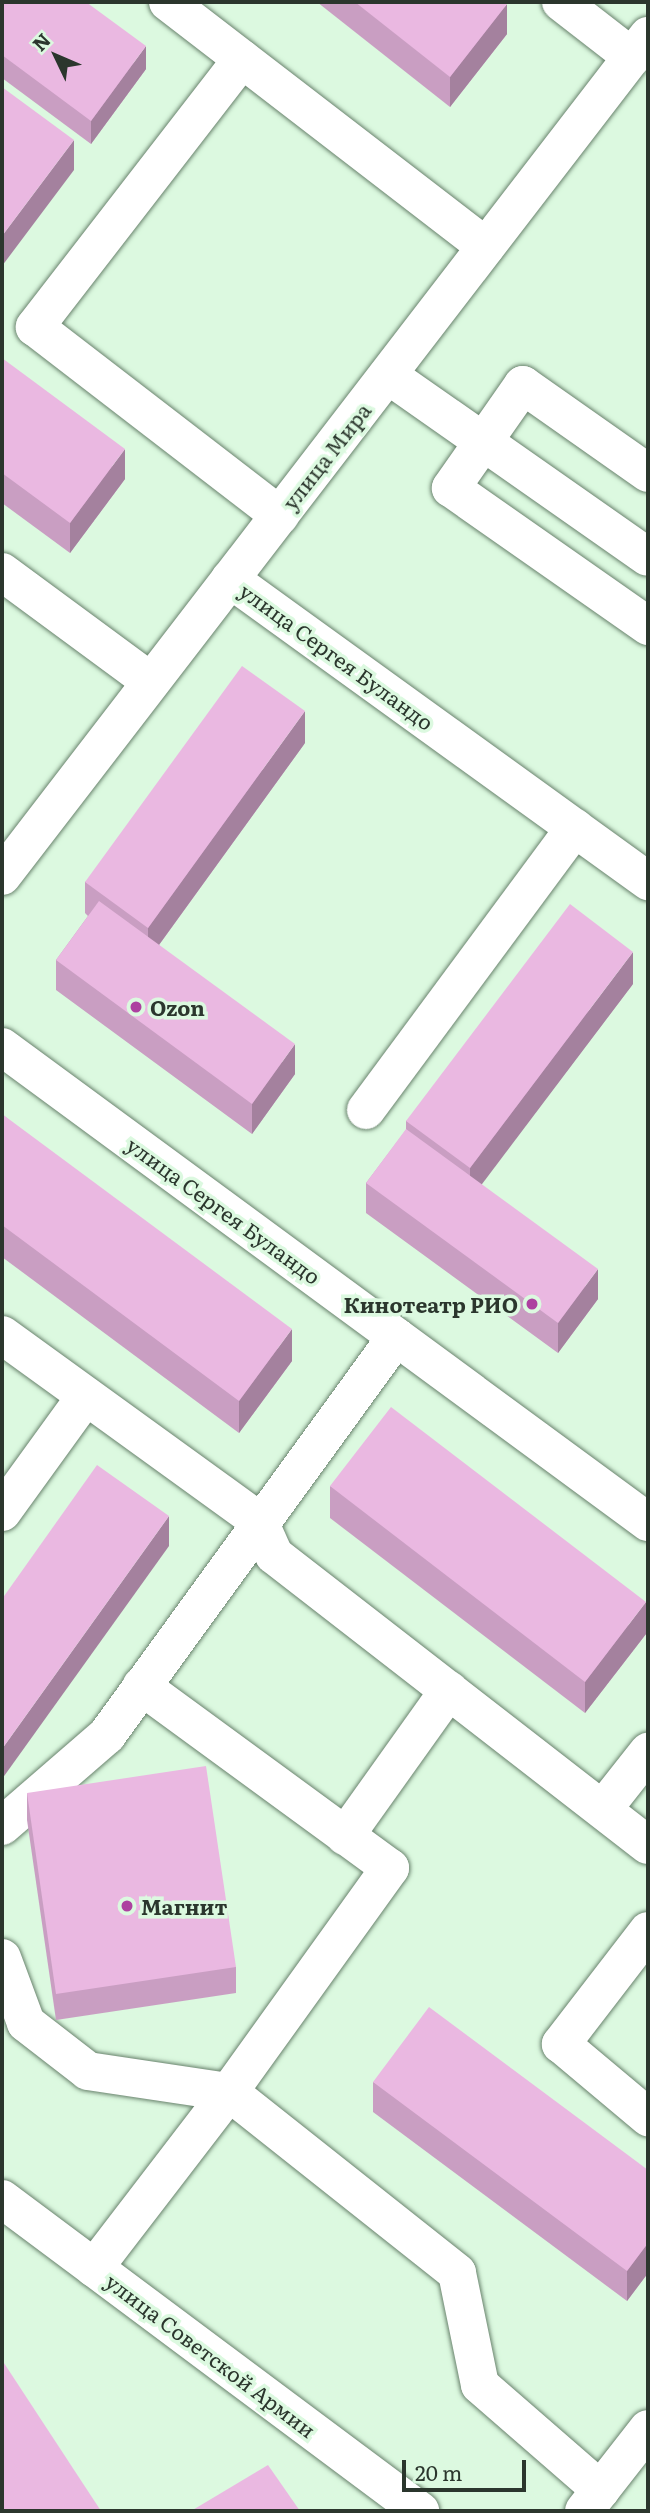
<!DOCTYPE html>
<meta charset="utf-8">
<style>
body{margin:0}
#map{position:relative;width:650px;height:2513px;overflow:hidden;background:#dcf9e0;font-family:Literata,serif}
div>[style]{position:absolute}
.roads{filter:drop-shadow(0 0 2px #69836d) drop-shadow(0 0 2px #69836d)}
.minor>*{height:38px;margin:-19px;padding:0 19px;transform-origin:19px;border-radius:19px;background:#fff}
.wall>*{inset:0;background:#c99ec2}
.shaded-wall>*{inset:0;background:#a4819e}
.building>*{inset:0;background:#eab8e1}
.dots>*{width:19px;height:19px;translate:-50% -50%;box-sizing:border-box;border:4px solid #dcf9e0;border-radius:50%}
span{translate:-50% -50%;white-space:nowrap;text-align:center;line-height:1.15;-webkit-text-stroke:7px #dcf9e0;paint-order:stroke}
.street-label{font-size:21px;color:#2b362d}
.poi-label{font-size:21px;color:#2b362d;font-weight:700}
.left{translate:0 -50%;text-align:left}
.right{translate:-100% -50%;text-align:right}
.frame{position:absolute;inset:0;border:4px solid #2b362d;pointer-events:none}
.north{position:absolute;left:21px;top:21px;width:70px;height:70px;-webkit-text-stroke:5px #dcf9e0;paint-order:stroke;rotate:314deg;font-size:19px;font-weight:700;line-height:28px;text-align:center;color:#2b362d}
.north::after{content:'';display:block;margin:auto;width:24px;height:32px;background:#2b362d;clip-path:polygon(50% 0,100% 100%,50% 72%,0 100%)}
.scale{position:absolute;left:402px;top:2460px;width:124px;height:32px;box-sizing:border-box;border:4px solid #2b362d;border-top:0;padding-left:9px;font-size:21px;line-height:24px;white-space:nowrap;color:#2b362d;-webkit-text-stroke:5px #dcf9e0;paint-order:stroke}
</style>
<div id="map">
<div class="roads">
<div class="minor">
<div style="left:168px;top:2px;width:401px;rotate:37.6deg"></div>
<div style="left:561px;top:2px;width:90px;rotate:37.8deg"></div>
<div style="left:242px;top:59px;width:339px;rotate:127.7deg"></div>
<div style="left:35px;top:327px;width:309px;rotate:37.6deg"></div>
<div style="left:388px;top:375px;width:317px;rotate:35deg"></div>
<div style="left:648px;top:473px;width:153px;rotate:-144.9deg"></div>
<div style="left:523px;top:385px;width:126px;rotate:125deg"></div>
<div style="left:451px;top:488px;width:241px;rotate:35deg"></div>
<div style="left:2px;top:572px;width:185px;rotate:36.4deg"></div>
<div style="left:230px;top:579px;width:516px;rotate:35.85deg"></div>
<div style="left:2px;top:876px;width:1060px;rotate:-52.44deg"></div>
<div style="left:2px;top:1047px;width:802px;rotate:36.33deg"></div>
<div style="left:366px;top:1110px;width:351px;rotate:-53.5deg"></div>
<div style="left:2px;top:1335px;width:317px;rotate:35.9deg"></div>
<div style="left:259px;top:1521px;width:37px;rotate:66deg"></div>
<div style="left:274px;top:1555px;width:473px;rotate:37.8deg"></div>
<div style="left:2px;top:1512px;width:143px;rotate:-54.1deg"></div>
<div style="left:603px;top:1809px;width:73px;rotate:-51.7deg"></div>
<div style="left:2px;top:1826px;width:139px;rotate:-40.9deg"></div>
<div style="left:107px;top:1735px;width:492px;rotate:-54deg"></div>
<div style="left:345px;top:1836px;width:179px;rotate:-54.5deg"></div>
<div style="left:648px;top:1931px;width:143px;rotate:127.6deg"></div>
<div style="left:561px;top:2044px;width:114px;rotate:40deg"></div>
<div style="left:2px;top:1958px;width:69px;rotate:69.7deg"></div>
<div style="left:26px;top:2023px;width:78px;rotate:37.7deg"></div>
<div style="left:88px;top:2071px;width:143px;rotate:8.5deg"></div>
<div style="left:229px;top:2092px;width:276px;rotate:-54.3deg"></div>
<div style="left:390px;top:1868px;width:308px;rotate:-143.8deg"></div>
<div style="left:2px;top:2199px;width:522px;rotate:36.74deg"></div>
<div style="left:94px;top:2268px;width:222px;rotate:-52.5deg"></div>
<div style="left:229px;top:2092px;width:291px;rotate:38.4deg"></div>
<div style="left:457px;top:2273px;width:114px;rotate:78.4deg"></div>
<div style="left:480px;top:2385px;width:160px;rotate:41deg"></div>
<div style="left:584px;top:2511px;width:104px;rotate:-52deg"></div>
</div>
</div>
<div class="wall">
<div style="clip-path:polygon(2px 2px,146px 69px,91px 144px,2px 78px)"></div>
<div style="clip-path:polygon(317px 2px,504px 2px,507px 34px,450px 107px)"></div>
<div style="clip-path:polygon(2px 358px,125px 479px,70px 553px,2px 503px)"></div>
<div style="clip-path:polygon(305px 743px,159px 945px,295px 1074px,252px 1134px,56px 990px,56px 960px,88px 916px,85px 913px,85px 882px)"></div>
<div style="clip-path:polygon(633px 984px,481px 1184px,598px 1299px,558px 1353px,366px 1213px,366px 1183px,406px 1130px,406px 1121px)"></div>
<div style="clip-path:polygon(2px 1114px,292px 1361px,239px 1433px,2px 1257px)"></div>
<div style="clip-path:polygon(330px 1486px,646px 1634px,585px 1713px,330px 1518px)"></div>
<div style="clip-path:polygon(27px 1793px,236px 1967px,236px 1993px,56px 2020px,27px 1820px)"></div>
<div style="clip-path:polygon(373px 2082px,648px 2170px,648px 2273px,627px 2301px,373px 2112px)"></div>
</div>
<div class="shaded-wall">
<div style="clip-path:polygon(507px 4px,507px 34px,450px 107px,450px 77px)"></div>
<div style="clip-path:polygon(146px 46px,146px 69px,91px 144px,91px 121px)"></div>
<div style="clip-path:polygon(74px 140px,74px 170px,2px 266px,2px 236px)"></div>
<div style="clip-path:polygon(125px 449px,125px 479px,70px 553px,70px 523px)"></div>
<div style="clip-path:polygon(305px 711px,305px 743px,148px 960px,148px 928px)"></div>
<div style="clip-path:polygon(633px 952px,633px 984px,470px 1200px,470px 1168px)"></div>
<div style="clip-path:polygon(295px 1044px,295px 1074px,252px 1134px,252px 1104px)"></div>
<div style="clip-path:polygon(598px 1269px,598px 1299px,558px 1353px,558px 1323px)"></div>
<div style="clip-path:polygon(292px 1329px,292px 1361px,239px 1433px,239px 1401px)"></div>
<div style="clip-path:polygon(169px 1516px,169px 1546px,2px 1779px,2px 1749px)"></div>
<div style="clip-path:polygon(646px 1602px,646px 1634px,585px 1713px,585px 1682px)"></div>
<div style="clip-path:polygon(648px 2243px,648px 2273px,627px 2301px,627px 2271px)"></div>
</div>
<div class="building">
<div style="clip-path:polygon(2px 2px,86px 2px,146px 46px,91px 121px,2px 55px)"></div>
<div style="clip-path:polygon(355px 2px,504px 2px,507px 4px,450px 77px)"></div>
<div style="clip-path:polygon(2px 87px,74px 140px,2px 236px)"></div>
<div style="clip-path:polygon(2px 358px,125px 449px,70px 523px,2px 473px)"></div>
<div style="clip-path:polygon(242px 666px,305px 711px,148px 928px,85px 882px)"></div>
<div style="clip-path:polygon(99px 901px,295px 1044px,252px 1104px,56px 960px)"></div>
<div style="clip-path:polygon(570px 904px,633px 952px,470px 1168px,406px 1121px)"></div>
<div style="clip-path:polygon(2px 1114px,292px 1329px,239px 1401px,2px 1225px)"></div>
<div style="clip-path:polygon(406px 1129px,598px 1269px,558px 1323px,366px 1183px)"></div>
<div style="clip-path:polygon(391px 1407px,646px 1602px,585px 1682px,330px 1486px)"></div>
<div style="clip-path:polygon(97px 1465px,169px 1516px,2px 1749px,2px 1599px)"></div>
<div style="clip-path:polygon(206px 1766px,236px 1967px,56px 1994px,27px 1793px)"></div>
<div style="clip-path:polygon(429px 2007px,648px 2170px,648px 2243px,627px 2271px,373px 2082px)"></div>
<div style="clip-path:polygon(2px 2360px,101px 2511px,2px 2511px)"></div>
<div style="clip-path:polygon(268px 2465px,300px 2511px,191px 2511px)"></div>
</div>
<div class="dots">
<div style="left:136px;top:1007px;background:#ad41a0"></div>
<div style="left:532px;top:1304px;background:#ad41a0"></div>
<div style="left:127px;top:1906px;background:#ad41a0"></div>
</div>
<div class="street-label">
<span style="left:326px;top:456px;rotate:-52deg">улица Мира</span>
<span style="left:337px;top:656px;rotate:36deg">улица Сергея Буландо</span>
<span style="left:224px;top:1210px;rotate:36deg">улица Сергея Буландо</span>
<span style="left:211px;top:2355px;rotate:37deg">улица Советской Армии</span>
</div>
<div class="poi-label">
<span class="left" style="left:150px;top:1007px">Ozon</span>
<span class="right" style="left:518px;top:1304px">Кинотеатр РИО</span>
<span class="left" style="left:141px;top:1906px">Магнит</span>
</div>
<div class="frame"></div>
<div class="north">N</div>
<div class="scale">20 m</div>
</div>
